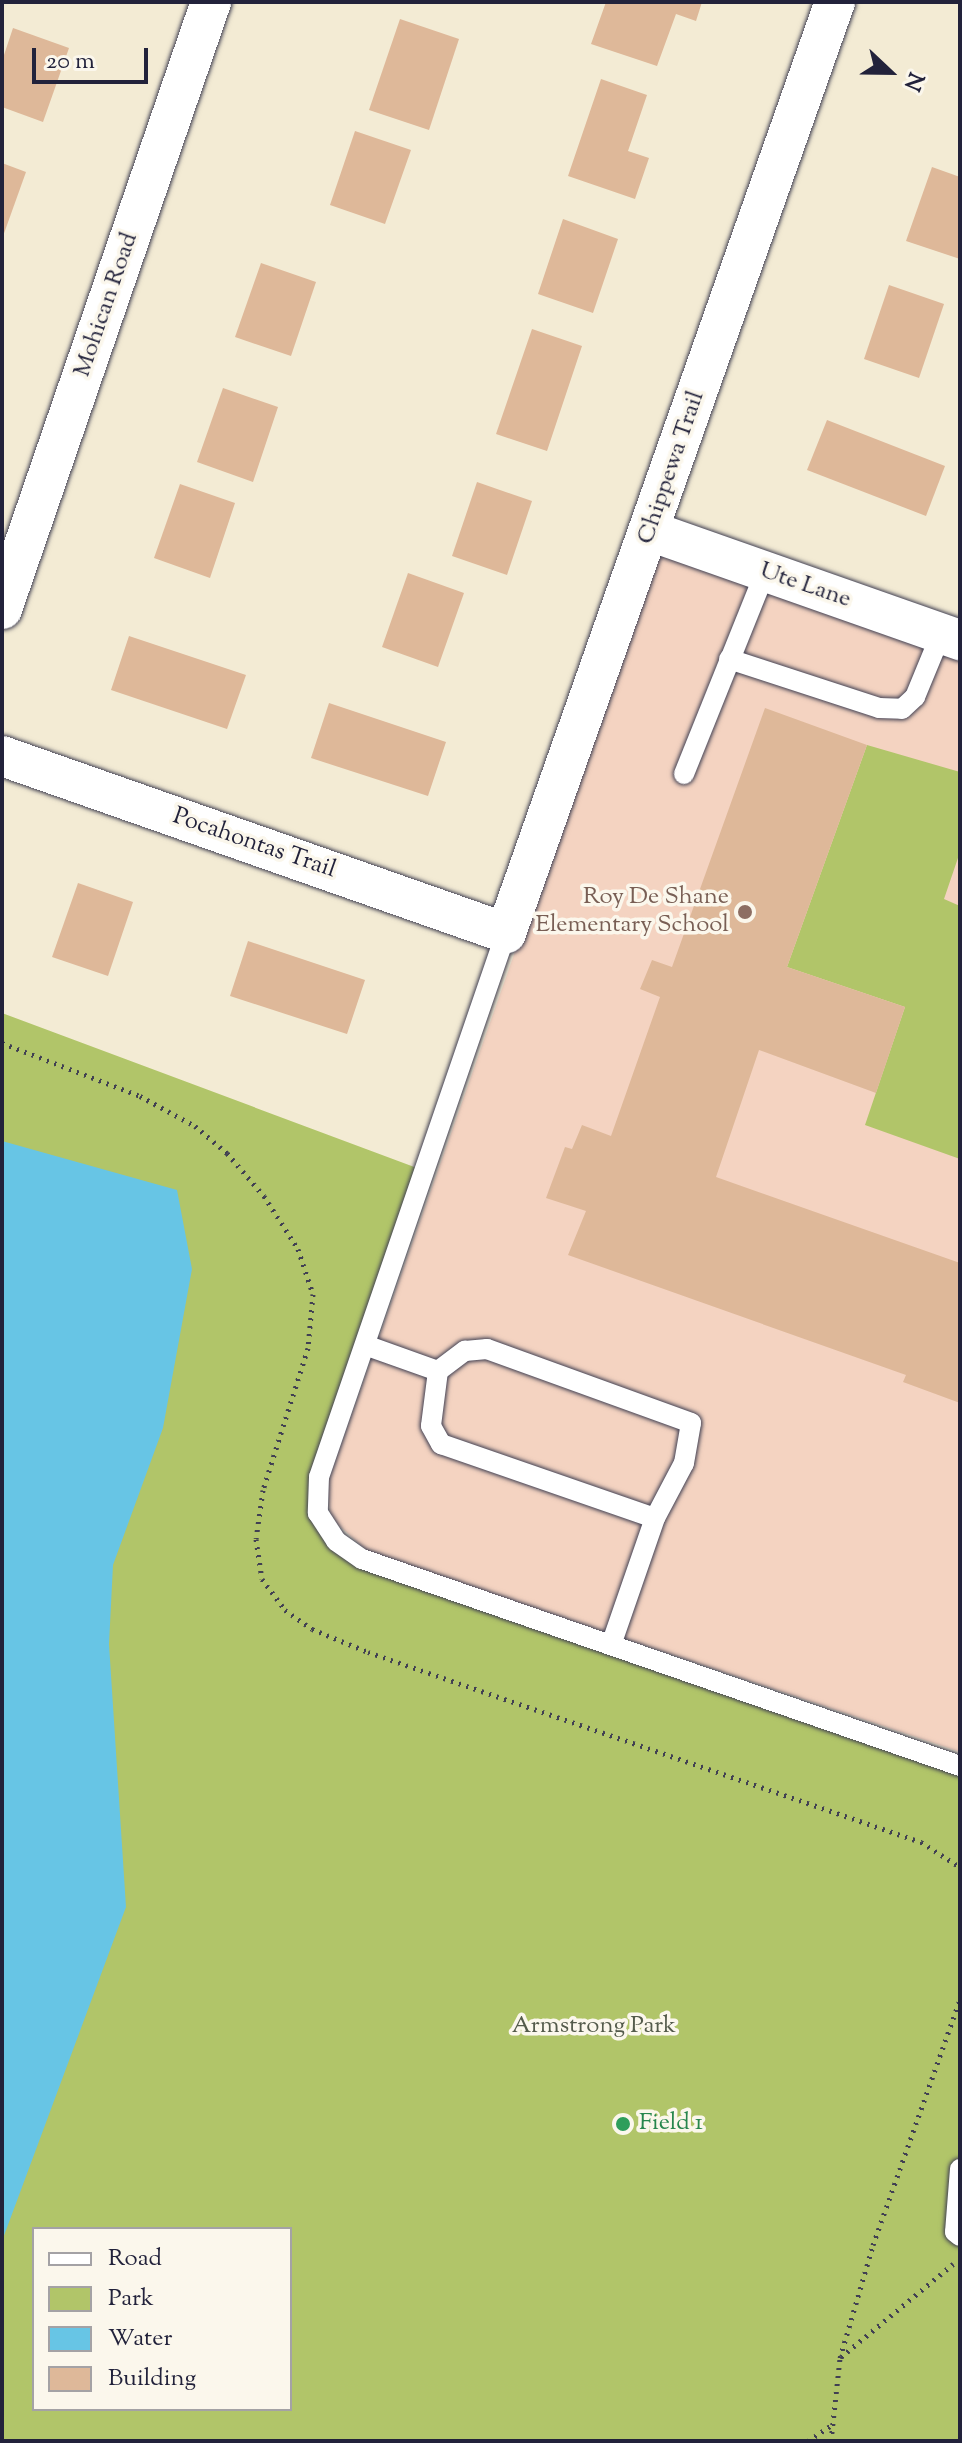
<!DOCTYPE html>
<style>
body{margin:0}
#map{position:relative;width:962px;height:2443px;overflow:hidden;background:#f3ebd4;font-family:"Sorts Mill Goudy",serif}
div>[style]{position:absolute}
.built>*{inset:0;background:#f4d3c1}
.green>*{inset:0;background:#b1c569}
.water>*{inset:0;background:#67c5e5}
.building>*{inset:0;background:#deb899}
.path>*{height:5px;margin-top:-2.5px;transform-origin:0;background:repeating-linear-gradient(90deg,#414052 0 2px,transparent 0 8px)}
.roads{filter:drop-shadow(0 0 2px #414052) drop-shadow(0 0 2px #414052)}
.lane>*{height:20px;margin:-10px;padding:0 10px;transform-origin:10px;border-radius:10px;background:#fff}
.street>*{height:40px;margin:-20px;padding:0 20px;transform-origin:20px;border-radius:20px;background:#fff}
.dots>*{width:22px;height:22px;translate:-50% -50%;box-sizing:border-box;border:4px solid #fbf7ec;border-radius:50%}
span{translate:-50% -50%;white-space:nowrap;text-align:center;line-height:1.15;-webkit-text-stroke:7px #fbf7ec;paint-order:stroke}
.street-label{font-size:24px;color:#22223b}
.education-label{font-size:24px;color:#785e54}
.right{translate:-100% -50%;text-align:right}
.park-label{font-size:24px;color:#545b4b}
.leisure-label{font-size:24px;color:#27864d}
.left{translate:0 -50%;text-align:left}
.frame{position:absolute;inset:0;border:4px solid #22223b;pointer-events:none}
.legend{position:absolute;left:32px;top:2227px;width:260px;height:184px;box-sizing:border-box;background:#fbf7ec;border:2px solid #a4a2a5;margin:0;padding:10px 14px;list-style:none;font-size:24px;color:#22223b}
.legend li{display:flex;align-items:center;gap:16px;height:40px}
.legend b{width:40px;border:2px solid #a4a2a5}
.north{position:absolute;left:850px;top:32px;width:80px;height:80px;-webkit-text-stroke:6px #fbf7ec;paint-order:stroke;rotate:112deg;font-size:22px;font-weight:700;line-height:32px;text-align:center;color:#22223b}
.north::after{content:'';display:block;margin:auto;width:28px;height:36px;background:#22223b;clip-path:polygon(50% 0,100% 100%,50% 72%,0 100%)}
.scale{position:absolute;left:32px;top:48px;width:116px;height:36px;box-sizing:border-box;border:4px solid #22223b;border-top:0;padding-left:10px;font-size:24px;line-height:28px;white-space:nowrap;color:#22223b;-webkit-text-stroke:6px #fbf7ec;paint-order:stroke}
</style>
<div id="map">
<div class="built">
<div style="clip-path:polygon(657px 549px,960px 649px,960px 1752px,368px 1552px,331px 1518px,327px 1485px)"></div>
</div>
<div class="green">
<div style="clip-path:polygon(867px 745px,960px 772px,960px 852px,944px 899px,960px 906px,960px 1159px,865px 1125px,905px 1007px,787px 967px)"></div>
<div style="clip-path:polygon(evenodd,2px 1013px,425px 1171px,319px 1477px,336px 1541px,960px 1766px,960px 2441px,2px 2441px,2px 1013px,34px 2229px,290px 2229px,290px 2409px,34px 2409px,34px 2229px)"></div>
</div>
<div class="water">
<div style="clip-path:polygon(2px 1141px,177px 1190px,192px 1269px,163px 1428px,113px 1565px,109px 1644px,126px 1907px,2px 2241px)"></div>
</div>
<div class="building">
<div style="clip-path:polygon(606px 2px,702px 2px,696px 21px,676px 14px,657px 66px,591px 44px)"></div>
<div style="clip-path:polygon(400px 19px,459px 39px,429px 130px,369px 110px)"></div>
<div style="clip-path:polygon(13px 28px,69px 48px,43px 122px,2px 107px,2px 61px)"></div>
<div style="clip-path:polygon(601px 79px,647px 95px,628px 151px,649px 158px,635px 199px,568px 176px)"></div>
<div style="clip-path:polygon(355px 131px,411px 150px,385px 224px,330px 205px)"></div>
<div style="clip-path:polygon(2px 163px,26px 172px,2px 239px)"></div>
<div style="clip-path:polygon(932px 167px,960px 177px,960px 259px,906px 241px)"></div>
<div style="clip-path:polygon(563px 219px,618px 239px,593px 313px,538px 294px)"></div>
<div style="clip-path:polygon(261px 263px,316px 282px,291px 356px,235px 337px)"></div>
<div style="clip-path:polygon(889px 285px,944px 304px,919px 378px,864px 359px)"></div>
<div style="clip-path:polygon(532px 329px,582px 346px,547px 451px,496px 434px)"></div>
<div style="clip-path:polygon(223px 388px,278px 407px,253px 482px,197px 462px)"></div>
<div style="clip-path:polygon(827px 420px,945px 466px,926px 516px,807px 470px)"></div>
<div style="clip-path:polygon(477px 482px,532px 501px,507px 575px,452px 556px)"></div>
<div style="clip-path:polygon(180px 484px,235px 503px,210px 578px,154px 558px)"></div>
<div style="clip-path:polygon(408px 573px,464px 593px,438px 667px,382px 647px)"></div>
<div style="clip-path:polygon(129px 636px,246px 675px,227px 729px,111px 690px)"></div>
<div style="clip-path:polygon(329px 703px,446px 742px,428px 796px,311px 758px)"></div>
<div style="clip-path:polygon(765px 708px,867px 745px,787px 967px,905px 1007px,876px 1093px,759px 1050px,716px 1177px,960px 1263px,960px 1403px,903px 1382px,906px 1375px,568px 1255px,586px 1211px,546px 1198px,565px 1147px,572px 1149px,582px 1125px,611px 1136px,660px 997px,640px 989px,652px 960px,672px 967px)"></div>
<div style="clip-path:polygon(78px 883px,133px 902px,108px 976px,52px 957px)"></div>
<div style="clip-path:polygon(248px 941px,365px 980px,347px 1034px,230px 996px)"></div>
</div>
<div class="path">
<div style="left:2px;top:1043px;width:148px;rotate:21deg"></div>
<div style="left:140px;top:1096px;width:63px;rotate:28.6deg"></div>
<div style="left:195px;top:1126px;width:42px;rotate:40.2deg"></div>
<div style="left:227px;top:1153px;width:57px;rotate:49.3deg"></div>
<div style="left:264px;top:1196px;width:63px;rotate:57.3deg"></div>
<div style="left:298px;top:1249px;width:47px;rotate:71.6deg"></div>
<div style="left:313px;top:1294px;width:54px;rotate:95.3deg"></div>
<div style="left:308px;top:1348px;width:149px;rotate:107.6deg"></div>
<div style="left:263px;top:1490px;width:49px;rotate:98.1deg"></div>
<div style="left:256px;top:1539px;width:40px;rotate:81.5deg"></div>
<div style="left:262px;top:1579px;width:39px;rotate:53deg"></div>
<div style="left:285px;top:1610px;width:33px;rotate:35deg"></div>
<div style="left:312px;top:1629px;width:61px;rotate:22.3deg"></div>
<div style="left:368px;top:1652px;width:585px;rotate:18.96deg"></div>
<div style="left:921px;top:1842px;width:46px;rotate:32.7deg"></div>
<div style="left:841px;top:2357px;width:146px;rotate:-39.7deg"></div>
<div style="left:808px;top:2441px;width:27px;rotate:-34deg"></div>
<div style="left:831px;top:2441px;width:83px;rotate:-83.8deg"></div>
<div style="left:840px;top:2358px;width:118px;rotate:-73.7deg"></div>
<div style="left:873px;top:2245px;width:261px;rotate:-70.5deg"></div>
</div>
<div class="roads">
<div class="lane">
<div style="left:729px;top:659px;width:158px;rotate:18.1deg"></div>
<div style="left:879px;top:708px;width:23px;rotate:2deg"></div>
<div style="left:902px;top:709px;width:18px;rotate:-43deg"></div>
<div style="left:915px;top:697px;width:68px;rotate:-67.6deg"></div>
<div style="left:684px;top:774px;width:218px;rotate:-68.1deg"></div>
<div style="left:506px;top:933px;width:575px;rotate:108.97deg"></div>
<div style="left:319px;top:1477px;width:36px;rotate:92deg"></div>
<div style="left:318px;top:1513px;width:33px;rotate:57deg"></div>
<div style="left:336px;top:1541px;width:32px;rotate:35deg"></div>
<div style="left:362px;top:1559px;width:633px;rotate:19.09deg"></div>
<div style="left:365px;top:1345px;width:77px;rotate:19.6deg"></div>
<div style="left:438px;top:1371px;width:55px;rotate:97.3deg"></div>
<div style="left:431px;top:1426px;width:21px;rotate:61deg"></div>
<div style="left:441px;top:1444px;width:226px;rotate:19.1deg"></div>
<div style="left:655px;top:1518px;width:134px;rotate:109.1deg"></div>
<div style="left:438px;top:1371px;width:34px;rotate:-37deg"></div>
<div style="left:465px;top:1351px;width:22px;rotate:-5deg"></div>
<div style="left:487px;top:1349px;width:217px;rotate:19.9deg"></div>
<div style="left:691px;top:1423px;width:41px;rotate:99.9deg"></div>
<div style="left:684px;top:1463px;width:62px;rotate:117.8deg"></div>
<div style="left:960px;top:2169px;width:63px;rotate:94.5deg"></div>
<div style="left:955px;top:2232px;width:6px;rotate:39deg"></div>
</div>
<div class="street">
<div style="left:650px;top:531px;width:329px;rotate:19.4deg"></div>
<div style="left:2px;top:609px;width:642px;rotate:-71deg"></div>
<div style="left:2px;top:756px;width:534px;rotate:19.35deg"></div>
<div style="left:506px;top:933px;width:987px;rotate:-70.54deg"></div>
</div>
</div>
<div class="dots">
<div style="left:745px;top:912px;background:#8d6e63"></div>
<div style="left:623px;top:2124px;background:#2e9e5b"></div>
</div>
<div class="street-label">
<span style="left:107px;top:305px;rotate:-71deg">Mohican Road</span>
<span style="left:672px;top:468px;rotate:-71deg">Chippewa Trail</span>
<span style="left:805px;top:586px;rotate:19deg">Ute Lane</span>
<span style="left:254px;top:844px;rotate:19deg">Pocahontas Trail</span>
</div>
<div class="education-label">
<span class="right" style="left:729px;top:912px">Roy De Shane<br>Elementary School</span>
</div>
<div class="park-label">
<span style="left:594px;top:2027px">Armstrong Park</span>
</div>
<div class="leisure-label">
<span class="left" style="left:639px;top:2124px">Field 1</span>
</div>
<div class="frame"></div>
<ul class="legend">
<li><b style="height:10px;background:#fff"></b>Road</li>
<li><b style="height:22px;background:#b1c569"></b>Park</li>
<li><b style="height:22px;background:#67c5e5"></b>Water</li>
<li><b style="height:22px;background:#deb899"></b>Building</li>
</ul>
<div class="north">N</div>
<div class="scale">20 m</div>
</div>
